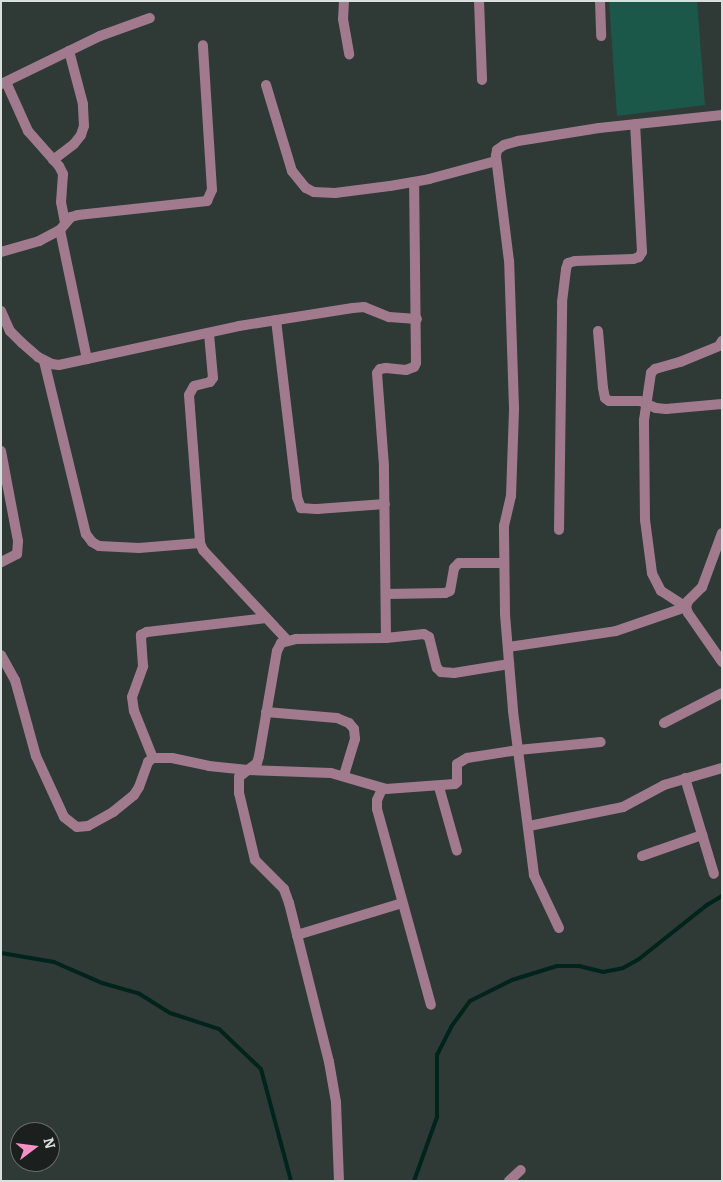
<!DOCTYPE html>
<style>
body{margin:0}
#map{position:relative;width:723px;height:1182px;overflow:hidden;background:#2f3a36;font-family:Bitter,serif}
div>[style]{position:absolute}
.green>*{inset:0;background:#1c584a}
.stream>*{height:4px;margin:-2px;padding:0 2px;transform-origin:2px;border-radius:2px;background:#00241b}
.minor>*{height:10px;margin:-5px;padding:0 5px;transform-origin:5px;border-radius:5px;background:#a17b8d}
span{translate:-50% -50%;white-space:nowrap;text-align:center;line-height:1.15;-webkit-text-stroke:4px #1b201e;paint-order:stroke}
.frame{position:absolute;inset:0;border:2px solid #d8dfdd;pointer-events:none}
.north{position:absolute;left:10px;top:1122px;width:50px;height:50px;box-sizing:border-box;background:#1b201e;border:1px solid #676c6a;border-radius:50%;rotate:75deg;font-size:14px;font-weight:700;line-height:20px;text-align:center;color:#d8dfdd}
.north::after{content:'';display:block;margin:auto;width:18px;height:22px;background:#fa8fc6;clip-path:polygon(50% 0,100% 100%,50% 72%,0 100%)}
</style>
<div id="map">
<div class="green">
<div style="clip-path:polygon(609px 1px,697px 1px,705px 105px,617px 116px)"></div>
</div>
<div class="stream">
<div style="left:1px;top:953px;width:54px;rotate:9.6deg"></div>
<div style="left:54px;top:962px;width:52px;rotate:23.6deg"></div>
<div style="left:102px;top:983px;width:37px;rotate:16deg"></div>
<div style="left:138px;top:993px;width:38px;rotate:32deg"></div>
<div style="left:170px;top:1013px;width:52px;rotate:18.1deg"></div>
<div style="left:219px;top:1029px;width:58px;rotate:43.6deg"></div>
<div style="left:261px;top:1069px;width:116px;rotate:75deg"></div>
<div style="left:414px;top:1181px;width:68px;rotate:-70.2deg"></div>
<div style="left:437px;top:1117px;width:62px;rotate:-90deg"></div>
<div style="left:437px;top:1055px;width:31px;rotate:-63deg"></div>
<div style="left:451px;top:1027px;width:32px;rotate:-54deg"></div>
<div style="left:470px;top:1001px;width:47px;rotate:-26.6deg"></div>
<div style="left:512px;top:980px;width:47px;rotate:-17.3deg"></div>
<div style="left:557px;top:966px;width:22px"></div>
<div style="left:579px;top:966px;width:25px;rotate:14deg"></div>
<div style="left:603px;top:972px;width:20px;rotate:-11deg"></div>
<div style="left:623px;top:968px;width:18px;rotate:-29deg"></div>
<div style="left:639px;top:959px;width:87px;rotate:-38.5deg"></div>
<div style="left:707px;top:905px;width:17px;rotate:-31deg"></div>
</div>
<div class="minor">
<div style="left:344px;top:1px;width:18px;rotate:93deg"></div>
<div style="left:343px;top:19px;width:36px;rotate:80deg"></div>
<div style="left:479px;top:1px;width:79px;rotate:87.8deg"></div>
<div style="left:600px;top:1px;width:35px;rotate:88deg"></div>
<div style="left:6px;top:82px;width:54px;rotate:65.8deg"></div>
<div style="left:28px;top:131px;width:47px;rotate:48.5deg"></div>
<div style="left:59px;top:166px;width:9px;rotate:63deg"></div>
<div style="left:63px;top:174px;width:28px;rotate:94deg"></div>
<div style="left:61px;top:202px;width:21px;rotate:79deg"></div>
<div style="left:1px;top:84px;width:110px;rotate:-25.9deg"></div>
<div style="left:100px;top:36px;width:53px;rotate:-19.8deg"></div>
<div style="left:266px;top:85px;width:90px;rotate:73.2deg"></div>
<div style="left:292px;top:171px;width:22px;rotate:51deg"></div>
<div style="left:306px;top:188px;width:9px;rotate:27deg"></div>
<div style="left:314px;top:192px;width:21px;rotate:3deg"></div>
<div style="left:335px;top:193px;width:55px;rotate:-7.3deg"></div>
<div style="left:390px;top:186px;width:40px;rotate:-10deg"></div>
<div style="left:429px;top:179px;width:69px;rotate:-15deg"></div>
<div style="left:53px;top:160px;width:26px;rotate:-37deg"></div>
<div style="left:74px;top:144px;width:11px;rotate:-52deg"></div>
<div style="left:81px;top:135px;width:9px;rotate:-72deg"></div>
<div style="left:84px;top:126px;width:22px;rotate:-93deg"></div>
<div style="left:83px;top:104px;width:55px;rotate:-104.8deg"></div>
<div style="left:60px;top:230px;width:132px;rotate:78.2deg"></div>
<div style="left:1px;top:252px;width:40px;rotate:-16deg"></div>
<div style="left:39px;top:241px;width:24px;rotate:-28deg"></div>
<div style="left:60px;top:230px;width:17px;rotate:-50deg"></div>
<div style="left:71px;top:217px;width:7px;rotate:-16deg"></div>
<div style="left:78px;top:215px;width:130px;rotate:-6.2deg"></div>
<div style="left:207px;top:201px;width:12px;rotate:-66deg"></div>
<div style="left:212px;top:190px;width:145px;rotate:-93.6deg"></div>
<div style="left:1px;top:311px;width:22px;rotate:66deg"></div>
<div style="left:10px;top:331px;width:17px;rotate:45deg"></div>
<div style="left:22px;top:343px;width:21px;rotate:41deg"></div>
<div style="left:38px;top:357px;width:16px;rotate:27deg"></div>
<div style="left:52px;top:364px;width:7px;rotate:8deg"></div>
<div style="left:59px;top:365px;width:184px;rotate:-12.2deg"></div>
<div style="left:239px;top:326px;width:115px;rotate:-9deg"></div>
<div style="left:353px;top:308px;width:11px;rotate:-5deg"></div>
<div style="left:364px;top:307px;width:27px;rotate:22deg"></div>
<div style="left:389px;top:317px;width:28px;rotate:4deg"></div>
<div style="left:276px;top:320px;width:178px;rotate:83.2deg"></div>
<div style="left:297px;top:497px;width:12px;rotate:70deg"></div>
<div style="left:301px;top:508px;width:16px;rotate:4deg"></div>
<div style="left:317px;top:509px;width:68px;rotate:-4.2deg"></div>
<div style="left:598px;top:331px;width:57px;rotate:85deg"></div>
<div style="left:603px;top:388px;width:10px;rotate:79deg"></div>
<div style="left:605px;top:398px;width:5px;rotate:37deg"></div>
<div style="left:609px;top:401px;width:31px"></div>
<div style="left:640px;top:401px;width:17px;rotate:24deg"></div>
<div style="left:656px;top:408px;width:10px;rotate:6deg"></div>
<div style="left:666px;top:409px;width:56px;rotate:-5.1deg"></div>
<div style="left:209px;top:334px;width:44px;rotate:84.8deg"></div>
<div style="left:213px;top:378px;width:5px;rotate:127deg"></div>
<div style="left:210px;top:382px;width:16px;rotate:166deg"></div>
<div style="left:194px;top:386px;width:10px;rotate:119deg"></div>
<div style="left:189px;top:395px;width:148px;rotate:85.7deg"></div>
<div style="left:200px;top:543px;width:8px;rotate:67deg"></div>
<div style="left:203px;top:550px;width:123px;rotate:47deg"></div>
<div style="left:44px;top:361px;width:178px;rotate:76.4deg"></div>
<div style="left:86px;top:534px;width:10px;rotate:53deg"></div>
<div style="left:92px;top:542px;width:8px;rotate:30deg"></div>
<div style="left:99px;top:546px;width:40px;rotate:2.9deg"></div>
<div style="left:139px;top:548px;width:61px;rotate:-4.7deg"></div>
<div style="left:1px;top:451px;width:92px;rotate:79.3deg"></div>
<div style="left:18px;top:541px;width:13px;rotate:94deg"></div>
<div style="left:17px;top:554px;width:18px;rotate:153deg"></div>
<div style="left:559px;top:530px;width:228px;rotate:-89.2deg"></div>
<div style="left:562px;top:302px;width:33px;rotate:-83deg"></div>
<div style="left:566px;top:269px;width:6px;rotate:-72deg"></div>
<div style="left:568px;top:263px;width:7px;rotate:-16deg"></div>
<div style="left:575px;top:261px;width:58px;rotate:-2deg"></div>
<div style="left:633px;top:259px;width:6px;rotate:-18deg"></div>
<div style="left:639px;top:257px;width:6px;rotate:-59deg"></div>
<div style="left:642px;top:252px;width:128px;rotate:-93.1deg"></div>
<div style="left:722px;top:533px;width:58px;rotate:110.3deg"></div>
<div style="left:702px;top:587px;width:20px;rotate:135deg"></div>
<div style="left:688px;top:601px;width:6px;rotate:108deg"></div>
<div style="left:686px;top:607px;width:6px;rotate:72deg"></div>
<div style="left:688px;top:613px;width:60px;rotate:55.2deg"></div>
<div style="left:386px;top:594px;width:59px;rotate:-1deg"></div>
<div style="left:445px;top:593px;width:5px;rotate:-22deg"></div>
<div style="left:450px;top:591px;width:23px;rotate:-80deg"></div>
<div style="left:454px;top:568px;width:7px;rotate:-45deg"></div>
<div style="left:459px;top:563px;width:45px"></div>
<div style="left:686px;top:607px;width:30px;rotate:-147deg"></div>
<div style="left:661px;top:591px;width:20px;rotate:-117deg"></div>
<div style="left:652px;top:573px;width:53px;rotate:-97.5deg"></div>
<div style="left:645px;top:520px;width:100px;rotate:-90.6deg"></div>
<div style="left:644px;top:420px;width:48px;rotate:-81.5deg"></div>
<div style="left:651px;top:373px;width:6px;rotate:-45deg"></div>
<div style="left:655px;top:369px;width:26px;rotate:-16deg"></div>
<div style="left:680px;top:362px;width:42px;rotate:-22.3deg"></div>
<div style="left:719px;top:346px;width:6px;rotate:-59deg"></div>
<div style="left:386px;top:638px;width:172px;rotate:-90.7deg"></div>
<div style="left:384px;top:466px;width:93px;rotate:-94.3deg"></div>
<div style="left:377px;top:373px;width:5px;rotate:-53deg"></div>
<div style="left:380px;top:369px;width:6px;rotate:-9deg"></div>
<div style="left:386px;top:368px;width:20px;rotate:6deg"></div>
<div style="left:406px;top:370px;width:9px;rotate:-21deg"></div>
<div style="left:414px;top:367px;width:4px;rotate:-63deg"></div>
<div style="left:416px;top:363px;width:181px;rotate:-90.6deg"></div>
<div style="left:508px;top:647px;width:109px;rotate:-8.4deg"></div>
<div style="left:616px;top:631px;width:74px;rotate:-18.9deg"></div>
<div style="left:1px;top:655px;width:29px;rotate:61deg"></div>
<div style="left:15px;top:680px;width:79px;rotate:74.6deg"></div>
<div style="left:36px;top:756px;width:67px;rotate:65.3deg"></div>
<div style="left:64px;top:817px;width:16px;rotate:38deg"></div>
<div style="left:77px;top:827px;width:11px;rotate:-5deg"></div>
<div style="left:88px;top:826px;width:29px;rotate:-29deg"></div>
<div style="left:113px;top:812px;width:27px;rotate:-39deg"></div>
<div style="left:134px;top:795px;width:9px;rotate:-58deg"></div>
<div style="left:139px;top:787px;width:27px;rotate:-70deg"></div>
<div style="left:148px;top:762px;width:6px;rotate:-39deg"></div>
<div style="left:153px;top:758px;width:19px"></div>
<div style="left:172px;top:758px;width:38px;rotate:12deg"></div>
<div style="left:209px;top:766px;width:39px;rotate:6deg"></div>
<div style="left:248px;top:770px;width:83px;rotate:2.1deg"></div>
<div style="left:331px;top:773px;width:57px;rotate:16.2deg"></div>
<div style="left:386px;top:789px;width:69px;rotate:-4.1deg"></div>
<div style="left:455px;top:784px;width:3px;rotate:-45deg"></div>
<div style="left:457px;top:782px;width:18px;rotate:-90deg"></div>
<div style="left:457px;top:764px;width:12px;rotate:-31deg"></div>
<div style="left:467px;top:758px;width:52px;rotate:-8.9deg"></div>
<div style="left:518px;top:750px;width:83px;rotate:-5.5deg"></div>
<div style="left:266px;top:712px;width:71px;rotate:4.8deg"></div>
<div style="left:337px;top:718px;width:13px;rotate:23deg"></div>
<div style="left:349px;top:723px;width:8px;rotate:50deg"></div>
<div style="left:354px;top:729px;width:10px;rotate:84deg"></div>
<div style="left:355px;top:739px;width:38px;rotate:107deg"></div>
<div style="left:664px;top:723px;width:65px;rotate:-27.3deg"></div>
<div style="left:153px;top:758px;width:51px;rotate:-112deg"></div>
<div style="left:134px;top:711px;width:14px;rotate:-98deg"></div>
<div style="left:132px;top:697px;width:33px;rotate:-70deg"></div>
<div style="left:143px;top:666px;width:31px;rotate:-94deg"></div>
<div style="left:141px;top:635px;width:7px;rotate:-27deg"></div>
<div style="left:147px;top:632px;width:120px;rotate:-6.7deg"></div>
<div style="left:685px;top:778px;width:100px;rotate:73.2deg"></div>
<div style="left:439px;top:787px;width:66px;rotate:74.3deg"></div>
<div style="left:382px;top:789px;width:12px;rotate:114deg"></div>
<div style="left:377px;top:800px;width:9px;rotate:90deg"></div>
<div style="left:377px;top:809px;width:203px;rotate:74.6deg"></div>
<div style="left:529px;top:826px;width:96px;rotate:-11.4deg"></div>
<div style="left:623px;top:807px;width:47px;rotate:-28.2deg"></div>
<div style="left:664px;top:785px;width:60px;rotate:-16.3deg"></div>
<div style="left:642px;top:856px;width:64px;rotate:-19.3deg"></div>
<div style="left:559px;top:928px;width:59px;rotate:-115.3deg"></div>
<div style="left:534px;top:875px;width:166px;rotate:-97.3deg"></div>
<div style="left:513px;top:710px;width:96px;rotate:-94.8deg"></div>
<div style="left:505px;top:614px;width:88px;rotate:-90.7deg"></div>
<div style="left:504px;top:526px;width:31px;rotate:-77deg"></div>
<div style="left:511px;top:496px;width:88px;rotate:-88deg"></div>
<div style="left:514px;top:408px;width:147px;rotate:-91.9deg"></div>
<div style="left:509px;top:261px;width:106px;rotate:-97.1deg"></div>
<div style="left:496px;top:156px;width:6px;rotate:-81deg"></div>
<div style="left:497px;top:150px;width:9px;rotate:-36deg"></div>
<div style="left:504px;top:145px;width:15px;rotate:-16deg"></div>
<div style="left:518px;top:141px;width:82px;rotate:-9.1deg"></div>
<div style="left:599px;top:128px;width:124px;rotate:-6deg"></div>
<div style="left:297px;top:935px;width:110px;rotate:-16.9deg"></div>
<div style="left:339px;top:1181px;width:79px;rotate:-92.2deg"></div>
<div style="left:336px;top:1102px;width:41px;rotate:-99.9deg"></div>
<div style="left:329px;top:1062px;width:164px;rotate:-104.1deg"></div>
<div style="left:289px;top:903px;width:15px;rotate:-110deg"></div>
<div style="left:284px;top:889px;width:41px;rotate:-135deg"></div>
<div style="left:255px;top:860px;width:69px;rotate:-103.4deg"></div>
<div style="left:239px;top:793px;width:16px;rotate:-90deg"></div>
<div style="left:239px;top:777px;width:23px;rotate:-38deg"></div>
<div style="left:257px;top:763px;width:7px;rotate:-74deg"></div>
<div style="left:259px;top:756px;width:107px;rotate:-80.3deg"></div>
<div style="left:277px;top:651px;width:9px;rotate:-63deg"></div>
<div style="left:281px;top:643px;width:16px;rotate:-15deg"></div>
<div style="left:296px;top:639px;width:90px;rotate:-0.6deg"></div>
<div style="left:386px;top:638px;width:38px;rotate:-6deg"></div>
<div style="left:424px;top:634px;width:6px;rotate:31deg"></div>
<div style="left:429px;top:637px;width:32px;rotate:76deg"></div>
<div style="left:437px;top:668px;width:6px;rotate:45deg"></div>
<div style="left:441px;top:672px;width:13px;rotate:4deg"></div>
<div style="left:454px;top:673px;width:56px;rotate:-9.3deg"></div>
<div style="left:509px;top:1181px;width:16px;rotate:-43deg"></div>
</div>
<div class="frame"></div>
<div class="north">N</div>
</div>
